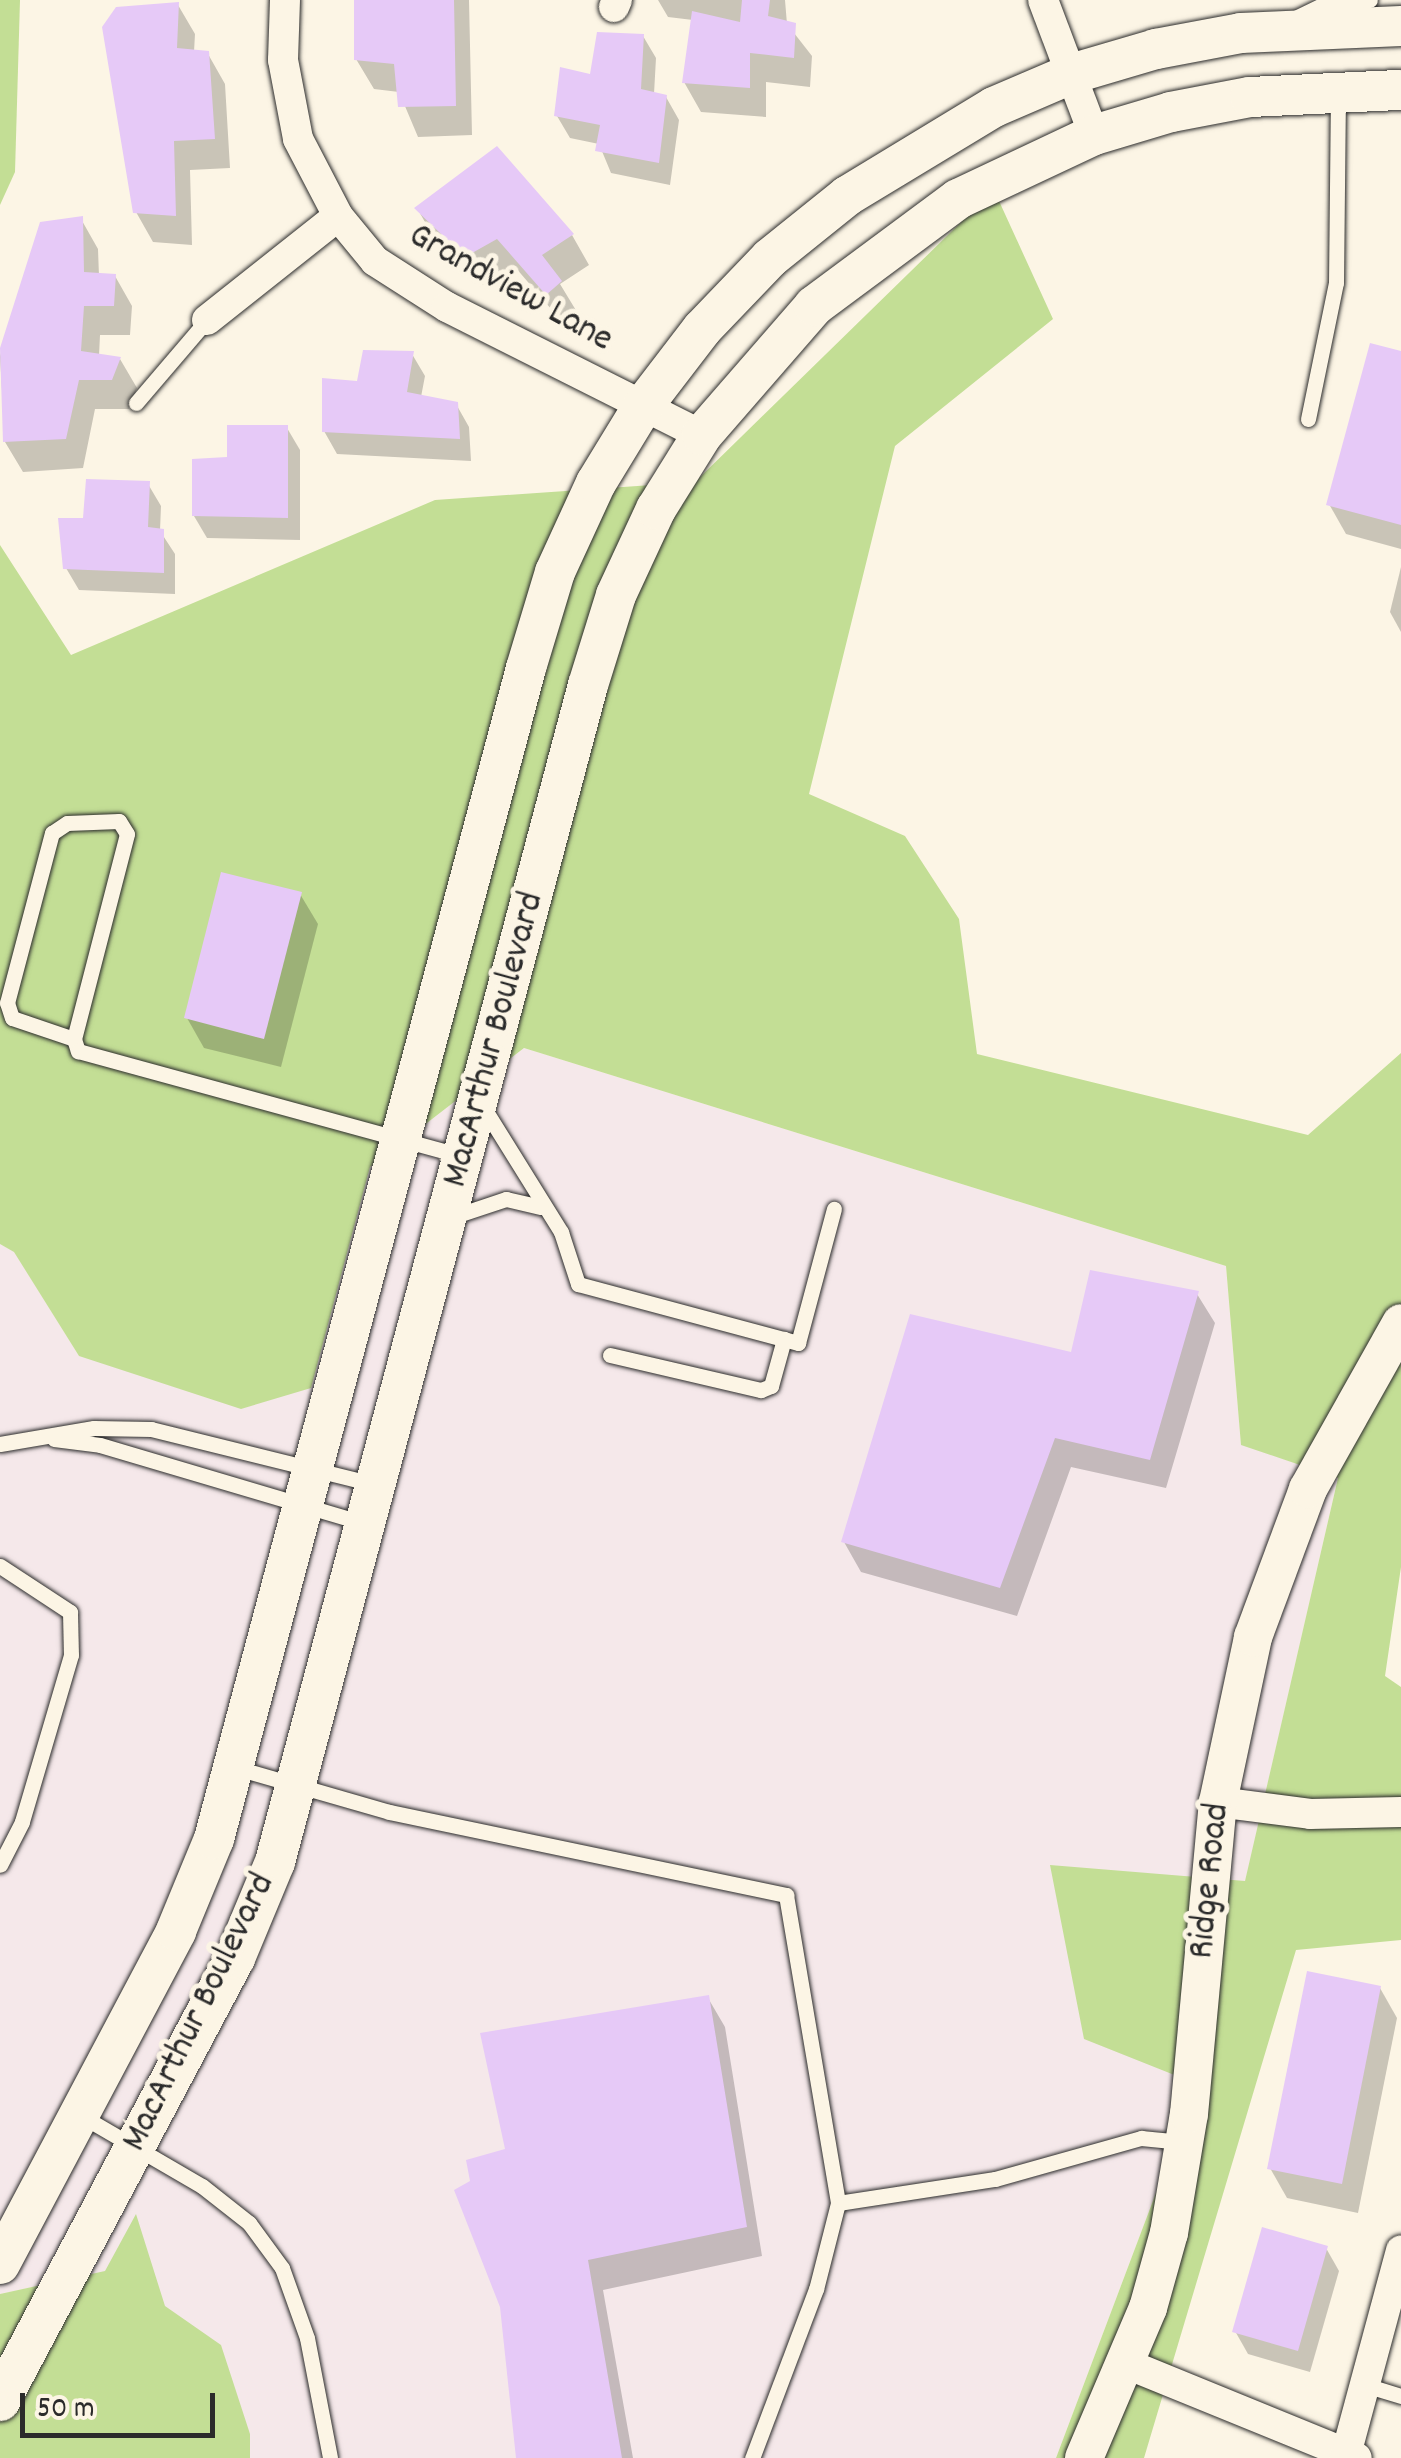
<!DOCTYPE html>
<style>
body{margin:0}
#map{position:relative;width:1401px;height:2458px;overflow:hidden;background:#fcf5e5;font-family:Dekko,sans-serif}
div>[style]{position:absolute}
.built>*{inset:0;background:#f5e8ea}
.green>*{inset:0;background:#c3de95}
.shadow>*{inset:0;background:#0003}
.building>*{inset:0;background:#e6c9f7}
.roads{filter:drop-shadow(0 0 2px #2b2b2b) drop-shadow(0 0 2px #2b2b2b)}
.service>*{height:15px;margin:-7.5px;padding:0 7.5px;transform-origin:7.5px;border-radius:7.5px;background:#fcf5e5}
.minor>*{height:30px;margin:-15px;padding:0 15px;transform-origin:15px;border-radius:15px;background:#fcf5e5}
.tertiary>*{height:38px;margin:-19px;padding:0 19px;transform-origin:19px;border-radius:19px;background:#fcf5e5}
.secondary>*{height:40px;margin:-20px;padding:0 20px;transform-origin:20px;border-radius:20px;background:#fcf5e5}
span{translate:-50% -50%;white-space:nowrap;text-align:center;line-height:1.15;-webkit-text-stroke:10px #fcf5e5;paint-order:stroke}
.street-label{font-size:38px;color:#2b2b2b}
.scale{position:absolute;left:20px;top:2393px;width:195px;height:45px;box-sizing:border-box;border:5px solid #2b2b2b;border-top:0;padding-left:12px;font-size:30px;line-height:35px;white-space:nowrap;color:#2b2b2b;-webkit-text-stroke:8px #fcf5e5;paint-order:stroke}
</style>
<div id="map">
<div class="built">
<div style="clip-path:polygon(524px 1048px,1226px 1266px,1241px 1444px,1338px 1478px,1245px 1882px,1051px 1866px,1197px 2084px,1056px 2458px,250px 2458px,250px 2434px,113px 2270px,0 2294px,0 1244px,14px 1251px,79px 1356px,311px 1388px,370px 1167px)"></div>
</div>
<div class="green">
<div style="clip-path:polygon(0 0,20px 0,15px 172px,0 205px)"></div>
<div style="clip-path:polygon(994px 190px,1053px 319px,895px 446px,809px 794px,905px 836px,959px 919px,977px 1054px,1308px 1135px,1401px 1053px,1401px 1567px,1385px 1676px,1401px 1687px,1401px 1940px,1296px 1950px,1144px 2458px,1056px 2458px,1197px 2084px,1084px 2039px,1050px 1865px,1245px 1881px,1338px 1478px,1241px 1445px,1226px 1266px,524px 1048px,370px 1167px,311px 1388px,241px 1409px,79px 1356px,14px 1252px,0 1244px,0 545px,71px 655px,435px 500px,695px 482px)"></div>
<div style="clip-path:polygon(136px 2214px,165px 2306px,221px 2345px,250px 2434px,250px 2458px,0 2458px,0 2294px,105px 2271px)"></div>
</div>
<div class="shadow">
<div style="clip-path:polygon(356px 0,469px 0,472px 135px,418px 137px,399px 92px,374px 89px,356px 59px)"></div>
<div style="clip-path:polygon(658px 0,785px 0,787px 24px,812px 56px,810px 87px,766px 82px,766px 117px,701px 112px,684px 82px,693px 20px,668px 17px)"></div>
<div style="clip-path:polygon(178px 5px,195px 34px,194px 52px,208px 54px,225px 84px,230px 168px,190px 170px,192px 245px,153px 242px,136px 212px)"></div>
<div style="clip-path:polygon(643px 36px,656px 58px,654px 94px,666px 97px,679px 120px,670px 185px,611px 173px,599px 144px,570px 138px,557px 116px)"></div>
<div style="clip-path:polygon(417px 208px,572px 235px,589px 265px,560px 284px,577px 312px,564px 324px,515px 267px,483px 285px,434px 238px)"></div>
<div style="clip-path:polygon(81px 219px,98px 249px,99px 276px,115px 276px,132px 306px,130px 335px,100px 335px,99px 356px,120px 359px,137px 388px,129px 409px,95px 409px,83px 468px,23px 472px,5px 442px,0 356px,42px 224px)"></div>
<div style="clip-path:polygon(412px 354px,425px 376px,421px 397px,456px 404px,469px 427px,471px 461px,337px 454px,324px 431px,359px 384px)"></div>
<div style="clip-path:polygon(1401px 354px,1401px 549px,1346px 534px,1329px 504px)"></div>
<div style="clip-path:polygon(287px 428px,300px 450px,300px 540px,207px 538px,194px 516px,230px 459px)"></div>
<div style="clip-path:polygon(148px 484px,161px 506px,160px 531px,175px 554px,175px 594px,79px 590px,66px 568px,85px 520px)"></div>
<div style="clip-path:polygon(1401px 567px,1401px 632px,1390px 612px)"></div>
<div style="clip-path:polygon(300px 894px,318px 924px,281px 1067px,204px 1048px,187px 1018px)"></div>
<div style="clip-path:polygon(1197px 1294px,1215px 1323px,1166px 1488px,1071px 1467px,1017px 1616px,861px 1572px,844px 1542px,1073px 1356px)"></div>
<div style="clip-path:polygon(1380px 1988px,1397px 2018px,1358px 2213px,1287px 2198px,1270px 2168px)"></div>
<div style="clip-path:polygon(708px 1998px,725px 2027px,762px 2256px,603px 2290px,633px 2458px,518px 2458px,502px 2307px,472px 2182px)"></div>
<div style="clip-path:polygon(1326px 2248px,1339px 2271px,1310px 2372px,1248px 2354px,1235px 2331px)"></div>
</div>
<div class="building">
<div style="clip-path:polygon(354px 0,454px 0,456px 106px,398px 107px,394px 64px,354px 60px)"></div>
<div style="clip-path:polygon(742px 0,770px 0,768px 16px,796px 23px,794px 58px,750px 53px,750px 88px,682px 83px,692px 11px,740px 22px)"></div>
<div style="clip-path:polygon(179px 2px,177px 48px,209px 51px,215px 139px,174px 141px,176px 216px,133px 213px,102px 27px,116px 7px)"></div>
<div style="clip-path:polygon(597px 32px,644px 34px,641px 89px,667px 95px,659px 163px,595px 151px,600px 125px,554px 116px,560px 67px,590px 74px)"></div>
<div style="clip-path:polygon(497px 146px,574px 234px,542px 255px,562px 281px,546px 295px,497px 239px,465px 257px,414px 208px)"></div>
<div style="clip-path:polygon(83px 216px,84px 272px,116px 274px,114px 306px,84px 306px,81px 351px,121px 357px,112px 380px,79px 380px,66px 439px,3px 442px,0 348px,40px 222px)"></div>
<div style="clip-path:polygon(1370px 343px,1401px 351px,1401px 525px,1326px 505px)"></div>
<div style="clip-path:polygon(363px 350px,414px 351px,407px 392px,458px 402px,460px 439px,322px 432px,322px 378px,357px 381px)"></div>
<div style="clip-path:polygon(227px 425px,288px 425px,288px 518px,192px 516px,192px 459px,227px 457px)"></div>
<div style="clip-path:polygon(86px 479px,150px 481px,148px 527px,164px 529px,164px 573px,63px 569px,58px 518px,83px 518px)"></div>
<div style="clip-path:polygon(221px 872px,302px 892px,264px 1039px,184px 1018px)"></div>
<div style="clip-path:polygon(1090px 1270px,1199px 1291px,1150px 1460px,1055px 1438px,1000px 1588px,841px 1542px,910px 1314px,1071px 1352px)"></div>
<div style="clip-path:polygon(1307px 1971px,1381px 1986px,1342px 2184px,1267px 2169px)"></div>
<div style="clip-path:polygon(709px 1995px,747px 2227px,588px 2260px,622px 2458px,516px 2458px,500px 2307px,454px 2190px,470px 2181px,466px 2160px,505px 2149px,480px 2033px)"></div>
<div style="clip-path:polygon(1262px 2227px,1328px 2246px,1298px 2351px,1232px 2332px)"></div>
</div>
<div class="roads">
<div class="service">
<div style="left:1289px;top:21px;width:39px;rotate:-26deg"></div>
<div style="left:1324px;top:4px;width:46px;rotate:-5deg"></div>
<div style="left:136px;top:403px;width:109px;rotate:-49.5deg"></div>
<div style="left:1308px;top:419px;width:139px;rotate:-78.4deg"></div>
<div style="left:1336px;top:283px;width:190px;rotate:-89.4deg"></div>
<div style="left:74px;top:1039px;width:65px;rotate:-161.3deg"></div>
<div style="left:12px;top:1018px;width:16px;rotate:-108deg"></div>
<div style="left:7px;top:1003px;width:176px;rotate:-75.2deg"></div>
<div style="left:52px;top:833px;width:18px;rotate:-34deg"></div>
<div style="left:67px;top:823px;width:52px;rotate:-2.2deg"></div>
<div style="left:119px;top:821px;width:15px;rotate:58deg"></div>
<div style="left:127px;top:834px;width:212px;rotate:104.5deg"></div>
<div style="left:74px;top:1039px;width:13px;rotate:72deg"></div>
<div style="left:78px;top:1051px;width:399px;rotate:15.3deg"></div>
<div style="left:482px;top:1105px;width:150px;rotate:58.1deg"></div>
<div style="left:561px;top:1232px;width:55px;rotate:71.9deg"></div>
<div style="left:578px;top:1284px;width:228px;rotate:15deg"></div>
<div style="left:798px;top:1343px;width:139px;rotate:-75deg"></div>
<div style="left:455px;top:1216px;width:54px;rotate:-18.4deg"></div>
<div style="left:506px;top:1199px;width:36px;rotate:13deg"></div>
<div style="left:610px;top:1355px;width:155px;rotate:13.1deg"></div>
<div style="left:761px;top:1390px;width:11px;rotate:-22deg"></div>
<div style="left:771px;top:1386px;width:49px;rotate:-74.5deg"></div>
<div style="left:54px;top:1439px;width:46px;rotate:7.4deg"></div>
<div style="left:100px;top:1445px;width:275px;rotate:16.5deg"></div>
<div style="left:0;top:1444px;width:95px;rotate:-9.7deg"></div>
<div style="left:94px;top:1428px;width:57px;rotate:1deg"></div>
<div style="left:151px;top:1429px;width:229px;rotate:13.9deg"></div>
<div style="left:0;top:1566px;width:84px;rotate:33.3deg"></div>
<div style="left:70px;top:1612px;width:43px;rotate:88.7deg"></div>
<div style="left:71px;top:1655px;width:174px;rotate:106.4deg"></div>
<div style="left:22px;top:1822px;width:48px;rotate:117.1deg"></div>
<div style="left:237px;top:1768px;width:158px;rotate:16.1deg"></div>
<div style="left:389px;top:1812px;width:406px;rotate:11.8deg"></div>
<div style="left:786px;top:1895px;width:312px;rotate:80.4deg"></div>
<div style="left:838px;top:2203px;width:89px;rotate:104.3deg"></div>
<div style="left:816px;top:2289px;width:181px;rotate:110.7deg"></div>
<div style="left:80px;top:2115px;width:141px;rotate:30.2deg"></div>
<div style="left:202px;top:2186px;width:60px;rotate:38.2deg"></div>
<div style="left:249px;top:2223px;width:56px;rotate:53.7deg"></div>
<div style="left:282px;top:2268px;width:74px;rotate:70.3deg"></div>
<div style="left:307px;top:2338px;width:122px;rotate:79.1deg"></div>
<div style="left:838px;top:2203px;width:159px;rotate:-8.7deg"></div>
<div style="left:995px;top:2179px;width:152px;rotate:-15.7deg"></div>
<div style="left:1141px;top:2138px;width:41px;rotate:5.6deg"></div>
<div style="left:1365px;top:2385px;width:38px;rotate:17deg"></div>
</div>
<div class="minor">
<div style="left:285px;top:0;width:60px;rotate:91.9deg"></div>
<div style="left:283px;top:60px;width:80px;rotate:79.2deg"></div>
<div style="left:298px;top:139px;width:87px;rotate:62.5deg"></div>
<div style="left:338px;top:216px;width:58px;rotate:50.6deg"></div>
<div style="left:375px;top:261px;width:85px;rotate:32.6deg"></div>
<div style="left:447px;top:307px;width:285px;rotate:26.7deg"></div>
<div style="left:1043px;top:0;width:144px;rotate:69.3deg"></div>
<div style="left:614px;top:7px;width:8px;rotate:-67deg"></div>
<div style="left:207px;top:320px;width:167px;rotate:-38.4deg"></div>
<div style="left:1218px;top:1802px;width:93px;rotate:7.4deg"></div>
<div style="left:1310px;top:1814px;width:91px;rotate:-1.3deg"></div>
<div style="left:1127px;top:2364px;width:248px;rotate:22.2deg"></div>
<div style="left:1345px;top:2458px;width:215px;rotate:-74.9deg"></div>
</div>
<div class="tertiary">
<div style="left:1084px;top:2458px;width:163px;rotate:-66.9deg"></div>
<div style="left:1148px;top:2308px;width:78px;rotate:-74.4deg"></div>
<div style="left:1169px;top:2233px;width:121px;rotate:-80.5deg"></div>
<div style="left:1189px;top:2114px;width:313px;rotate:-84.7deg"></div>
<div style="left:1218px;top:1802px;width:169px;rotate:-78deg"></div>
<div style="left:1253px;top:1637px;width:158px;rotate:-69.6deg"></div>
<div style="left:1308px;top:1489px;width:190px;rotate:-60.7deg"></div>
</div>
<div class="secondary">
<div style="left:0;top:2264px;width:377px;rotate:-62.1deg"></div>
<div style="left:176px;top:1931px;width:100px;rotate:-67.6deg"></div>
<div style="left:214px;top:1839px;width:1212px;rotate:-75.08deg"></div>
<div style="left:526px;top:668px;width:100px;rotate:-73.2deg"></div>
<div style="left:555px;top:572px;width:98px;rotate:-65.3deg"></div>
<div style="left:596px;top:483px;width:90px;rotate:-58.6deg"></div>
<div style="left:643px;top:406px;width:97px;rotate:-52.5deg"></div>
<div style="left:702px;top:329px;width:98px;rotate:-46.2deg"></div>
<div style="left:770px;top:258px;width:99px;rotate:-38.8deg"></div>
<div style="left:847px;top:196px;width:172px;rotate:-31.2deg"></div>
<div style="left:994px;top:107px;width:84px;rotate:-23.2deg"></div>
<div style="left:1071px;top:74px;width:89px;rotate:-16.4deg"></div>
<div style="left:1156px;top:49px;width:86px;rotate:-10.7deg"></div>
<div style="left:1241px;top:33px;width:160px;rotate:-2.5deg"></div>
<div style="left:0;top:2401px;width:501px;rotate:-62.06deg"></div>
<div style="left:235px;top:1958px;width:104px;rotate:-67.4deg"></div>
<div style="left:275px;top:1862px;width:1218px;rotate:-75.11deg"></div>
<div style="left:588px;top:685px;width:94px;rotate:-72.7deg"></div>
<div style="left:616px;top:595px;width:95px;rotate:-65.1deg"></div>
<div style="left:656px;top:509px;width:87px;rotate:-58.1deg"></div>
<div style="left:702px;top:435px;width:171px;rotate:-49deg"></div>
<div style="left:814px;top:306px;width:179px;rotate:-36.6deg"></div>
<div style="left:958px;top:199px;width:150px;rotate:-25.2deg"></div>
<div style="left:1094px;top:135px;width:80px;rotate:-16.6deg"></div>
<div style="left:1171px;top:112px;width:80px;rotate:-10.8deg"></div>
<div style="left:1250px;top:97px;width:151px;rotate:-2.7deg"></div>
</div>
</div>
<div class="street-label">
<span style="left:510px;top:289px;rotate:29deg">Grandview Lane</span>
<span style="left:495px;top:1040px;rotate:-75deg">MacArthur Boulevard</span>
<span style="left:1211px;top:1881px;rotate:-84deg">Ridge Road</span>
<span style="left:200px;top:2013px;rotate:-64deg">MacArthur Boulevard</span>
</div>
<div class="scale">50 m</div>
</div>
